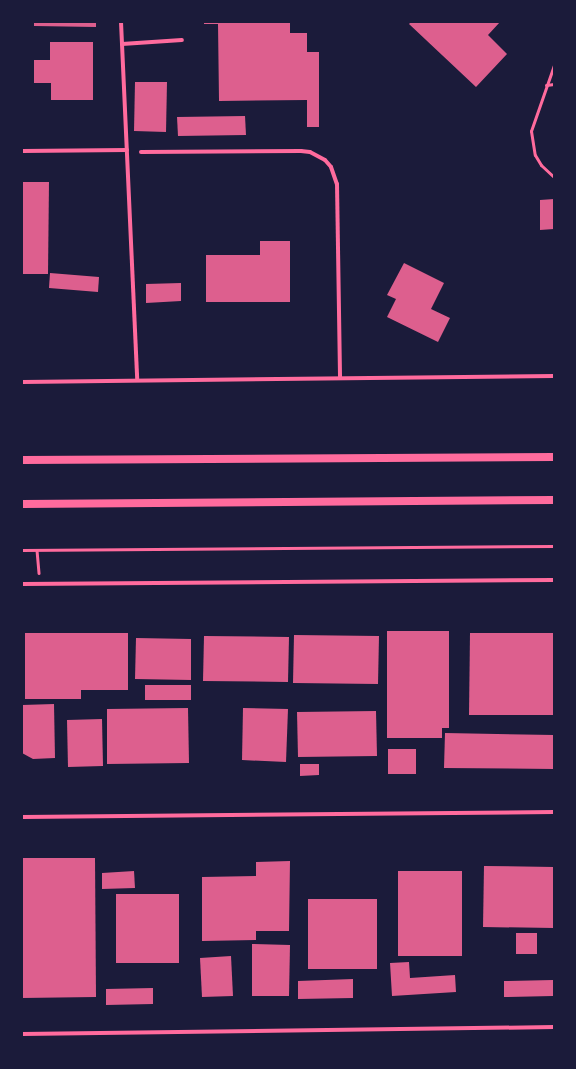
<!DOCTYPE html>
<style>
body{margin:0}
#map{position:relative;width:576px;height:1069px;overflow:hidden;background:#1b1b3a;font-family:Manrope,sans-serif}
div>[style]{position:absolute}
.building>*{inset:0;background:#dd5f8e}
.path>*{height:2.5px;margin:-1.25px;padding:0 1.25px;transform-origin:1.25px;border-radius:1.25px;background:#ff6b9d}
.service>*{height:3px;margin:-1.5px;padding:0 1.5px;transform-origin:1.5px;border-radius:1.5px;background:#ff6b9d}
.minor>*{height:4px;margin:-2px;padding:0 2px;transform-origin:2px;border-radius:2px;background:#ff6b9d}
.secondary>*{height:8px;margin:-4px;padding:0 4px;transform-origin:4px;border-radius:4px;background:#ff6b9d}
span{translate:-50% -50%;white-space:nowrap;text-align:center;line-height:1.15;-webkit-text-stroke:4px #1b1b3a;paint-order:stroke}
.frame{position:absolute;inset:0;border:23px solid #1b1b3a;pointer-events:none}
</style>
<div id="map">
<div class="building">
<div style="clip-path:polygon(34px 22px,96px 22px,96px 27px,34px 26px)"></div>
<div style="clip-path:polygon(204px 22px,290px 22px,290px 33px,307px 33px,307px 52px,319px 52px,319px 127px,307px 127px,307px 100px,219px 101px,218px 24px,204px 24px)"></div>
<div style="clip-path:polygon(411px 22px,500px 22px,488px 35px,507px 54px,476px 87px,409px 24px)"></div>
<div style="clip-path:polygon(50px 42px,93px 42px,93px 100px,51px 100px,51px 83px,34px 83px,34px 60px,50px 60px)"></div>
<div style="clip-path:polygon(135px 82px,167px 82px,166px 132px,134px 131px)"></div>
<div style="clip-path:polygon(245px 116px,246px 135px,178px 136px,177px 117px)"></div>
<div style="clip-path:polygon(22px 182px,49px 182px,48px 274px,22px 274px)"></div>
<div style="clip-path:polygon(554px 199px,554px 229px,540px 230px,540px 200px)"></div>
<div style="clip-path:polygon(260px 241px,290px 241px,290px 302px,206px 302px,206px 255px,260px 255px)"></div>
<div style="clip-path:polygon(404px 263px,444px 283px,431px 309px,450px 318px,438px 342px,387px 317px,396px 299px,387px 295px)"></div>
<div style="clip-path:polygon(50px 273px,99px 277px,98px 292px,49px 288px)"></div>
<div style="clip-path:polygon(181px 283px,181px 301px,146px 303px,146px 284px)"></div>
<div style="clip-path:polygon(387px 631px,449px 631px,449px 728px,442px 728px,442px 738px,387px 738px)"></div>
<div style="clip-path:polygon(25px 633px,128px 633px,128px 690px,81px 690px,81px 699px,25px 699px)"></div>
<div style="clip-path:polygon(470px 633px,554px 633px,554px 715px,469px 715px)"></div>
<div style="clip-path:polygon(294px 635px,379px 636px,378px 684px,293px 683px)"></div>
<div style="clip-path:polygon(204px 636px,289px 637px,288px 682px,203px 681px)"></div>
<div style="clip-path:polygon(136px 638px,191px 639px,191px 680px,135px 679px)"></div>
<div style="clip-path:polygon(145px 685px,191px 685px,191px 700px,145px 700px)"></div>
<div style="clip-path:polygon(54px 704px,55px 758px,33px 759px,22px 753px,22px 705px)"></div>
<div style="clip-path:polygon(188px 708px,189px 763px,107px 764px,107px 709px)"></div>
<div style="clip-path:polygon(243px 708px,288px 709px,286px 762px,242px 760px)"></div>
<div style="clip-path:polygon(376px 711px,377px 756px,298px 757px,297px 712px)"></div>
<div style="clip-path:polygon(102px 719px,103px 766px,68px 767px,67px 720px)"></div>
<div style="clip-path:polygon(445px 733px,554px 735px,554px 769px,444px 768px)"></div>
<div style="clip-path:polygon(388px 749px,416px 749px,416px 774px,388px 774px)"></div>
<div style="clip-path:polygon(300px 764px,319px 764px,319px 775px,300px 776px)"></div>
<div style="clip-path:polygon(22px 858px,95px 858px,96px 997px,22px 998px)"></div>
<div style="clip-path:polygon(290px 861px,289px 931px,256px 931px,256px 940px,202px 941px,202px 877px,256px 876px,256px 862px)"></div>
<div style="clip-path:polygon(484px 866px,554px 867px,554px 928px,483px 927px)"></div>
<div style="clip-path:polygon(134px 871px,135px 888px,102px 889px,102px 873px)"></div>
<div style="clip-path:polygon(398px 871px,462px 871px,462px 956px,398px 956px)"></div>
<div style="clip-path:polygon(116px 894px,179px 894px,179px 963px,116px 963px)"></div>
<div style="clip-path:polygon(308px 899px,377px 899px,377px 969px,308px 969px)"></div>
<div style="clip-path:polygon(516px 933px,537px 933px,537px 954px,516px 954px)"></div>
<div style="clip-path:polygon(252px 944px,290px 945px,289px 996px,252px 996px)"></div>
<div style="clip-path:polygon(231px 956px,233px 996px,202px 997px,200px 958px)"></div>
<div style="clip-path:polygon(409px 962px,410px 978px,455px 975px,456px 992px,392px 996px,390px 963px)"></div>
<div style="clip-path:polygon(353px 979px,353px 998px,298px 999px,298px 981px)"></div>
<div style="clip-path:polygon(553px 980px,553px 996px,504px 997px,504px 981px)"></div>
<div style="clip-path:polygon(153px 988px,153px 1004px,106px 1005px,106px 989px)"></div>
</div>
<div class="path">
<div style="left:22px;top:550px;width:532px;rotate:-0.43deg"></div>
<div style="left:37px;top:550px;width:23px;rotate:85deg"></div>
</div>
<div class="service">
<div style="left:554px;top:65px;width:70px;rotate:109.2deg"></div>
<div style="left:531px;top:131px;width:24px;rotate:81deg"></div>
<div style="left:535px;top:155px;width:12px;rotate:59deg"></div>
<div style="left:541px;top:165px;width:18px;rotate:43deg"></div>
<div style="left:546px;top:85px;width:8px;rotate:-7deg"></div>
</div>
<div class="minor">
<div style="left:121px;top:22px;width:358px;rotate:87.4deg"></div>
<div style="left:122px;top:44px;width:60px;rotate:-3.8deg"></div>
<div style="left:22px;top:151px;width:105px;rotate:-0.5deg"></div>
<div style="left:141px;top:152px;width:160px;rotate:-0.4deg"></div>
<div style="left:301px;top:151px;width:9px;rotate:6deg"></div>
<div style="left:310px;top:152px;width:17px;rotate:28deg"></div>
<div style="left:325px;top:160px;width:9px;rotate:49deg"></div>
<div style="left:331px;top:167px;width:18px;rotate:71deg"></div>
<div style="left:337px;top:184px;width:194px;rotate:89.1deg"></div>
<div style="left:22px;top:382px;width:532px;rotate:-0.65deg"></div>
<div style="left:22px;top:584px;width:532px;rotate:-0.43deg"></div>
<div style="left:22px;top:817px;width:532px;rotate:-0.54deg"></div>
<div style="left:22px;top:1034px;width:532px;rotate:-0.75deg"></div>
</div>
<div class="secondary">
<div style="left:22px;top:460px;width:532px;rotate:-0.32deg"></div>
<div style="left:22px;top:504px;width:532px;rotate:-0.43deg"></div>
</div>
<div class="frame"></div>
</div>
